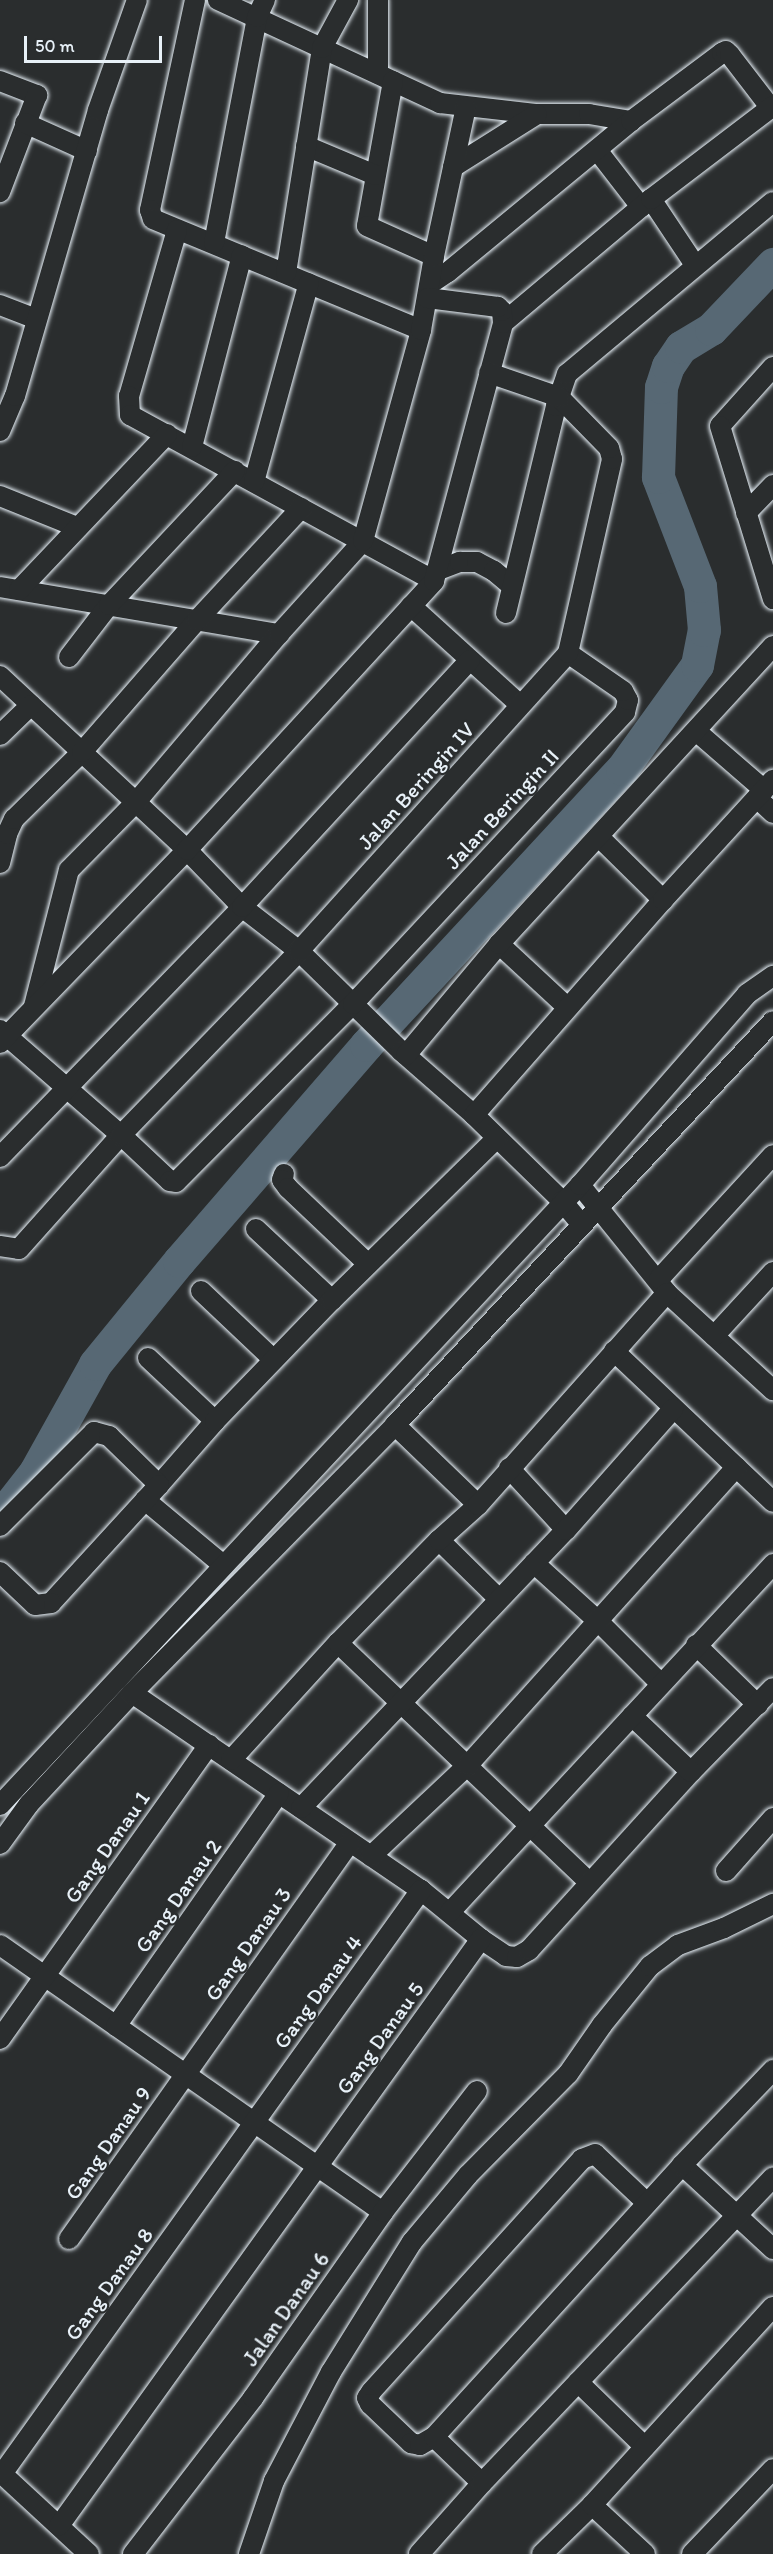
<!DOCTYPE html>
<style>
body{margin:0}
#map{position:relative;width:773px;height:2554px;overflow:hidden;background:#2a2d2e;font-family:Itim,sans-serif}
div>[style]{position:absolute}
.river>*{height:33px;margin:-16.5px;padding:0 16.5px;transform-origin:16.5px;border-radius:16.5px;background:#576874}
.roads{filter:drop-shadow(0 0 2px #e8f1f8) drop-shadow(0 0 2px #e8f1f8)}
.minor>*{height:20px;margin:-10px;padding:0 10px;transform-origin:10px;border-radius:10px;background:#2a2d2e}
span{translate:-50% -50%;white-space:nowrap;text-align:center;line-height:1.15;-webkit-text-stroke:4.5px #2a2d2e;paint-order:stroke}
.street-label{font-size:22px;color:#e8f1f8}
.scale{position:absolute;left:24px;top:36px;width:138px;height:27px;box-sizing:border-box;border:3px solid #e8f1f8;border-top:0;padding-left:8px;font-size:18px;line-height:21px;white-space:nowrap;color:#e8f1f8;-webkit-text-stroke:4px #2a2d2e;paint-order:stroke}
</style>
<div id="map">
<div class="river">
<div style="left:0;top:1517px;width:57px;rotate:-52.1deg"></div>
<div style="left:35px;top:1472px;width:124px;rotate:-60.9deg"></div>
<div style="left:95px;top:1364px;width:133px;rotate:-50.8deg"></div>
<div style="left:179px;top:1261px;width:286px;rotate:-49.1deg"></div>
<div style="left:366px;top:1045px;width:376px;rotate:-47.2deg"></div>
<div style="left:622px;top:769px;width:128px;rotate:-54.2deg"></div>
<div style="left:697px;top:665px;width:36px;rotate:-79deg"></div>
<div style="left:704px;top:630px;width:44px;rotate:-95.2deg"></div>
<div style="left:700px;top:586px;width:117px;rotate:-111.1deg"></div>
<div style="left:658px;top:477px;width:90px;rotate:-88.1deg"></div>
<div style="left:661px;top:387px;width:22px;rotate:-72deg"></div>
<div style="left:668px;top:366px;width:23px;rotate:-56deg"></div>
<div style="left:681px;top:347px;width:35px;rotate:-31deg"></div>
<div style="left:711px;top:329px;width:90px;rotate:-46.4deg"></div>
</div>
<div class="roads">
<div class="minor">
<div style="left:195px;top:0;width:215px;rotate:102.1deg"></div>
<div style="left:150px;top:210px;width:9px;rotate:72deg"></div>
<div style="left:153px;top:219px;width:290px;rotate:22.5deg"></div>
<div style="left:218px;top:0;width:245px;rotate:24.9deg"></div>
<div style="left:440px;top:103px;width:98px;rotate:6.5deg"></div>
<div style="left:537px;top:114px;width:52px"></div>
<div style="left:589px;top:114px;width:43px;rotate:9.5deg"></div>
<div style="left:378px;top:0;width:74px;rotate:90deg"></div>
<div style="left:0;top:81px;width:40px;rotate:21deg"></div>
<div style="left:37px;top:95px;width:104px;rotate:110.9deg"></div>
<div style="left:393px;top:81px;width:147px;rotate:100.2deg"></div>
<div style="left:367px;top:226px;width:73px;rotate:24.1deg"></div>
<div style="left:25px;top:123px;width:68px;rotate:24.3deg"></div>
<div style="left:306px;top:146px;width:75px;rotate:22.8deg"></div>
<div style="left:597px;top:150px;width:72px;rotate:52.3deg"></div>
<div style="left:453px;top:167px;width:99px;rotate:-32.2deg"></div>
<div style="left:651px;top:199px;width:79px;rotate:56.3deg"></div>
<div style="left:177px;top:230px;width:173px;rotate:106.1deg"></div>
<div style="left:129px;top:396px;width:19px;rotate:87deg"></div>
<div style="left:130px;top:415px;width:346px;rotate:28.6deg"></div>
<div style="left:214px;top:243px;width:230px;rotate:-79.2deg"></div>
<div style="left:257px;top:17px;width:19px;rotate:-65deg"></div>
<div style="left:286px;top:273px;width:228px;rotate:-80.9deg"></div>
<div style="left:322px;top:48px;width:55px;rotate:-61.6deg"></div>
<div style="left:430px;top:284px;width:22px;rotate:-34deg"></div>
<div style="left:448px;top:272px;width:237px;rotate:-39.5deg"></div>
<div style="left:631px;top:121px;width:114px;rotate:-36.8deg"></div>
<div style="left:722px;top:53px;width:4px;rotate:-27deg"></div>
<div style="left:726px;top:51px;width:6px;rotate:45deg"></div>
<div style="left:730px;top:55px;width:66px;rotate:52.4deg"></div>
<div style="left:0;top:305px;width:39px;rotate:21deg"></div>
<div style="left:503px;top:323px;width:193px;rotate:-40deg"></div>
<div style="left:651px;top:199px;width:153px;rotate:-37.3deg"></div>
<div style="left:773px;top:367px;width:79px;rotate:131.9deg"></div>
<div style="left:720px;top:426px;width:181px;rotate:73deg"></div>
<div style="left:0;top:431px;width:38px;rotate:-67deg"></div>
<div style="left:15px;top:396px;width:298px;rotate:-73.8deg"></div>
<div style="left:98px;top:110px;width:117px;rotate:-70.5deg"></div>
<div style="left:192px;top:447px;width:198px;rotate:-75.4deg"></div>
<div style="left:254px;top:482px;width:206px;rotate:-74.6deg"></div>
<div style="left:0;top:496px;width:83px;rotate:21.9deg"></div>
<div style="left:746px;top:513px;width:39px;rotate:-46deg"></div>
<div style="left:436px;top:571px;width:26px;rotate:-21deg"></div>
<div style="left:460px;top:562px;width:17px"></div>
<div style="left:477px;top:562px;width:19px;rotate:28deg"></div>
<div style="left:494px;top:571px;width:23px;rotate:40deg"></div>
<div style="left:0;top:587px;width:283px;rotate:9.6deg"></div>
<div style="left:19px;top:590px;width:215px;rotate:-46.5deg"></div>
<div style="left:411px;top:606px;width:147px;rotate:42.2deg"></div>
<div style="left:506px;top:613px;width:213px;rotate:-76.4deg"></div>
<div style="left:556px;top:406px;width:34px;rotate:-71deg"></div>
<div style="left:567px;top:374px;width:268px;rotate:-39.9deg"></div>
<div style="left:69px;top:657px;width:66px;rotate:-52.4deg"></div>
<div style="left:109px;top:605px;width:184px;rotate:-46.8deg"></div>
<div style="left:0;top:676px;width:255px;rotate:42.9deg"></div>
<div style="left:187px;top:850px;width:79px;rotate:46deg"></div>
<div style="left:242px;top:907px;width:72px;rotate:37.7deg"></div>
<div style="left:299px;top:951px;width:143px;rotate:44.4deg"></div>
<div style="left:401px;top:1051px;width:97px;rotate:41.2deg"></div>
<div style="left:474px;top:1115px;width:123px;rotate:44.3deg"></div>
<div style="left:562px;top:1201px;width:31px;rotate:50deg"></div>
<div style="left:696px;top:731px;width:90px;rotate:40.9deg"></div>
<div style="left:0;top:735px;width:43px;rotate:-44.1deg"></div>
<div style="left:757px;top:798px;width:22px;rotate:43deg"></div>
<div style="left:599px;top:837px;width:90px;rotate:44.5deg"></div>
<div style="left:0;top:863px;width:30px;rotate:-76deg"></div>
<div style="left:7px;top:834px;width:17px;rotate:-65deg"></div>
<div style="left:14px;top:819px;width:95px;rotate:-44.6deg"></div>
<div style="left:82px;top:752px;width:175px;rotate:-48.9deg"></div>
<div style="left:197px;top:620px;width:153px;rotate:-47.1deg"></div>
<div style="left:499px;top:944px;width:93px;rotate:42.8deg"></div>
<div style="left:34px;top:1006px;width:140px;rotate:-75.6deg"></div>
<div style="left:69px;top:870px;width:95px;rotate:-45.4deg"></div>
<div style="left:136px;top:802px;width:221px;rotate:-49.6deg"></div>
<div style="left:279px;top:634px;width:125px;rotate:-47.9deg"></div>
<div style="left:363px;top:541px;width:219px;rotate:-74.6deg"></div>
<div style="left:421px;top:330px;width:75px;rotate:-80deg"></div>
<div style="left:434px;top:256px;width:152px;rotate:-77.9deg"></div>
<div style="left:0;top:1030px;width:160px;rotate:41deg"></div>
<div style="left:121px;top:1135px;width:67px;rotate:43.2deg"></div>
<div style="left:170px;top:1181px;width:6px;rotate:9deg"></div>
<div style="left:176px;top:1182px;width:251px;rotate:-45.2deg"></div>
<div style="left:353px;top:1004px;width:399px;rotate:-47deg"></div>
<div style="left:625px;top:712px;width:12px;rotate:-76deg"></div>
<div style="left:628px;top:700px;width:10px;rotate:-119deg"></div>
<div style="left:623px;top:691px;width:67px;rotate:-145.4deg"></div>
<div style="left:0;top:1043px;width:269px;rotate:-45.9deg"></div>
<div style="left:187px;top:850px;width:365px;rotate:-47.4deg"></div>
<div style="left:434px;top:581px;width:267px;rotate:-75deg"></div>
<div style="left:503px;top:323px;width:12px;rotate:-95deg"></div>
<div style="left:502px;top:311px;width:6px;rotate:-135deg"></div>
<div style="left:498px;top:307px;width:71px;rotate:-172.7deg"></div>
<div style="left:406px;top:1055px;width:145px;rotate:-50deg"></div>
<div style="left:499px;top:944px;width:405px;rotate:-47.4deg"></div>
<div style="left:474px;top:1115px;width:286px;rotate:-48.7deg"></div>
<div style="left:663px;top:900px;width:163px;rotate:-47.5deg"></div>
<div style="left:0;top:1157px;width:348px;rotate:-45.9deg"></div>
<div style="left:242px;top:907px;width:336px;rotate:-47.3deg"></div>
<div style="left:284px;top:1174px;width:6px;rotate:108deg"></div>
<div style="left:282px;top:1180px;width:10px;rotate:53deg"></div>
<div style="left:288px;top:1188px;width:110px;rotate:43.5deg"></div>
<div style="left:580px;top:1185px;width:139px;rotate:51.1deg"></div>
<div style="left:667px;top:1293px;width:144px;rotate:42.5deg"></div>
<div style="left:256px;top:1229px;width:104px;rotate:43.1deg"></div>
<div style="left:0;top:1246px;width:19px;rotate:9deg"></div>
<div style="left:19px;top:1249px;width:153px;rotate:-48.2deg"></div>
<div style="left:121px;top:1135px;width:256px;rotate:-45.9deg"></div>
<div style="left:299px;top:951px;width:401px;rotate:-47.9deg"></div>
<div style="left:568px;top:653px;width:199px;rotate:-77.2deg"></div>
<div style="left:612px;top:459px;width:11px;rotate:-105deg"></div>
<div style="left:609px;top:448px;width:71px;rotate:-134.4deg"></div>
<div style="left:559px;top:397px;width:74px;rotate:-161.1deg"></div>
<div style="left:659px;top:1279px;width:168px;rotate:-47.4deg"></div>
<div style="left:201px;top:1291px;width:100px;rotate:43.4deg"></div>
<div style="left:714px;top:1336px;width:87px;rotate:-47.3deg"></div>
<div style="left:614px;top:1351px;width:219px;rotate:43.5deg"></div>
<div style="left:148px;top:1358px;width:92px;rotate:43.2deg"></div>
<div style="left:395px;top:1425px;width:115px;rotate:43.9deg"></div>
<div style="left:509px;top:1468px;width:84px;rotate:47.4deg"></div>
<div style="left:159px;top:1485px;width:85px;rotate:-48.8deg"></div>
<div style="left:215px;top:1421px;width:168px;rotate:-46deg"></div>
<div style="left:332px;top:1300px;width:231px;rotate:-44.5deg"></div>
<div style="left:145px;top:1500px;width:102px;rotate:39.8deg"></div>
<div style="left:0;top:1526px;width:133px;rotate:-45deg"></div>
<div style="left:94px;top:1432px;width:16px;rotate:15deg"></div>
<div style="left:109px;top:1436px;width:70px;rotate:44.4deg"></div>
<div style="left:159px;top:1485px;width:160px;rotate:132.5deg"></div>
<div style="left:51px;top:1603px;width:16px;rotate:173deg"></div>
<div style="left:35px;top:1605px;width:48px;rotate:-136.7deg"></div>
<div style="left:439px;top:1540px;width:84px;rotate:44.5deg"></div>
<div style="left:534px;top:1563px;width:86px;rotate:42.2deg"></div>
<div style="left:598px;top:1621px;width:89px;rotate:45deg"></div>
<div style="left:338px;top:1643px;width:347px;rotate:43.6deg"></div>
<div style="left:696px;top:1645px;width:86px;rotate:44.1deg"></div>
<div style="left:132px;top:1693px;width:350px;rotate:34.3deg"></div>
<div style="left:421px;top:1890px;width:77px;rotate:39.2deg"></div>
<div style="left:481px;top:1939px;width:30px;rotate:34deg"></div>
<div style="left:506px;top:1956px;width:11px;rotate:5deg"></div>
<div style="left:517px;top:1957px;width:14px;rotate:-30deg"></div>
<div style="left:529px;top:1950px;width:241px;rotate:-47.7deg"></div>
<div style="left:691px;top:1772px;width:117px;rotate:-45.7deg"></div>
<div style="left:632px;top:1716px;width:81px;rotate:43.5deg"></div>
<div style="left:231px;top:1760px;width:159px;rotate:-47.6deg"></div>
<div style="left:338px;top:1643px;width:144px;rotate:-45.6deg"></div>
<div style="left:439px;top:1540px;width:52px;rotate:-41.9deg"></div>
<div style="left:478px;top:1505px;width:284px;rotate:-48.3deg"></div>
<div style="left:0;top:1805px;width:849px;rotate:-46.91deg"></div>
<div style="left:580px;top:1185px;width:254px;rotate:-48.8deg"></div>
<div style="left:747px;top:994px;width:32px;rotate:-35deg"></div>
<div style="left:301px;top:1808px;width:384px;rotate:-46.4deg"></div>
<div style="left:566px;top:1530px;width:162px;rotate:-48.5deg"></div>
<div style="left:0;top:1844px;width:49px;rotate:-54.1deg"></div>
<div style="left:29px;top:1804px;width:151px;rotate:-47.1deg"></div>
<div style="left:132px;top:1693px;width:375px;rotate:-45.5deg"></div>
<div style="left:395px;top:1425px;width:553px;rotate:-46.9deg"></div>
<div style="left:371px;top:1856px;width:133px;rotate:-43.2deg"></div>
<div style="left:468px;top:1765px;width:401px;rotate:-48deg"></div>
<div style="left:726px;top:1871px;width:71px;rotate:-48.4deg"></div>
<div style="left:450px;top:1912px;width:475px;rotate:-47.1deg"></div>
<div style="left:0;top:1945px;width:467px;rotate:34.9deg"></div>
<div style="left:116px;top:2026px;width:284px;rotate:-55deg"></div>
<div style="left:0;top:2039px;width:361px;rotate:-54.6deg"></div>
<div style="left:682px;top:2165px;width:124px;rotate:42.7deg"></div>
<div style="left:647px;top:2203px;width:71px;rotate:-136.7deg"></div>
<div style="left:595px;top:2154px;width:14px;rotate:159deg"></div>
<div style="left:582px;top:2159px;width:314px;rotate:132.2deg"></div>
<div style="left:371px;top:2392px;width:7px;rotate:124deg"></div>
<div style="left:367px;top:2398px;width:7px;rotate:63deg"></div>
<div style="left:370px;top:2404px;width:57px;rotate:43.6deg"></div>
<div style="left:411px;top:2443px;width:9px;rotate:13deg"></div>
<div style="left:420px;top:2445px;width:16px;rotate:-30deg"></div>
<div style="left:434px;top:2437px;width:368px;rotate:-47.6deg"></div>
<div style="left:682px;top:2165px;width:132px;rotate:-46.2deg"></div>
<div style="left:69px;top:2239px;width:486px;rotate:-54.7deg"></div>
<div style="left:578px;top:2382px;width:93px;rotate:44.1deg"></div>
<div style="left:434px;top:2437px;width:66px;rotate:43.8deg"></div>
<div style="left:0;top:2472px;width:121px;rotate:42.7deg"></div>
<div style="left:2px;top:2474px;width:719px;rotate:-54.34deg"></div>
<div style="left:592px;top:2505px;width:72px;rotate:42.8deg"></div>
<div style="left:59px;top:2526px;width:723px;rotate:-54.29deg"></div>
<div style="left:133px;top:2554px;width:197px;rotate:-52.4deg"></div>
<div style="left:253px;top:2398px;width:227px;rotate:-55deg"></div>
<div style="left:383px;top:2212px;width:153px;rotate:-52.2deg"></div>
<div style="left:249px;top:2554px;width:77px;rotate:-71.1deg"></div>
<div style="left:274px;top:2481px;width:123px;rotate:-62.4deg"></div>
<div style="left:331px;top:2372px;width:153px;rotate:-58.1deg"></div>
<div style="left:412px;top:2242px;width:87px;rotate:-50.1deg"></div>
<div style="left:468px;top:2175px;width:142px;rotate:-45.3deg"></div>
<div style="left:568px;top:2074px;width:60px;rotate:-55.2deg"></div>
<div style="left:602px;top:2025px;width:76px;rotate:-50.9deg"></div>
<div style="left:650px;top:1966px;width:35px;rotate:-37deg"></div>
<div style="left:678px;top:1945px;width:49px;rotate:-20.3deg"></div>
<div style="left:724px;top:1928px;width:55px;rotate:-26.1deg"></div>
<div style="left:419px;top:2554px;width:95px;rotate:-48.4deg"></div>
<div style="left:482px;top:2483px;width:422px;rotate:-46.4deg"></div>
<div style="left:542px;top:2554px;width:70px;rotate:-44.4deg"></div>
<div style="left:592px;top:2505px;width:268px;rotate:-47.6deg"></div>
<div style="left:692px;top:2554px;width:117px;rotate:-46.4deg"></div>
</div>
</div>
<div class="street-label">
<span style="left:416px;top:786px;rotate:-48deg">Jalan Beringin IV</span>
<span style="left:502px;top:809px;rotate:-47deg">Jalan Beringin II</span>
<span style="left:107px;top:1847px;rotate:-55deg">Gang Danau 1</span>
<span style="left:178px;top:1896px;rotate:-55deg">Gang Danau 2</span>
<span style="left:248px;top:1944px;rotate:-55deg">Gang Danau 3</span>
<span style="left:318px;top:1992px;rotate:-54deg">Gang Danau 4</span>
<span style="left:380px;top:2038px;rotate:-54deg">Gang Danau 5</span>
<span style="left:108px;top:2143px;rotate:-55deg">Gang Danau 9</span>
<span style="left:109px;top:2284px;rotate:-54deg">Gang Danau 8</span>
<span style="left:286px;top:2309px;rotate:-55deg">Jalan Danau 6</span>
</div>
<div class="scale">50 m</div>
</div>
